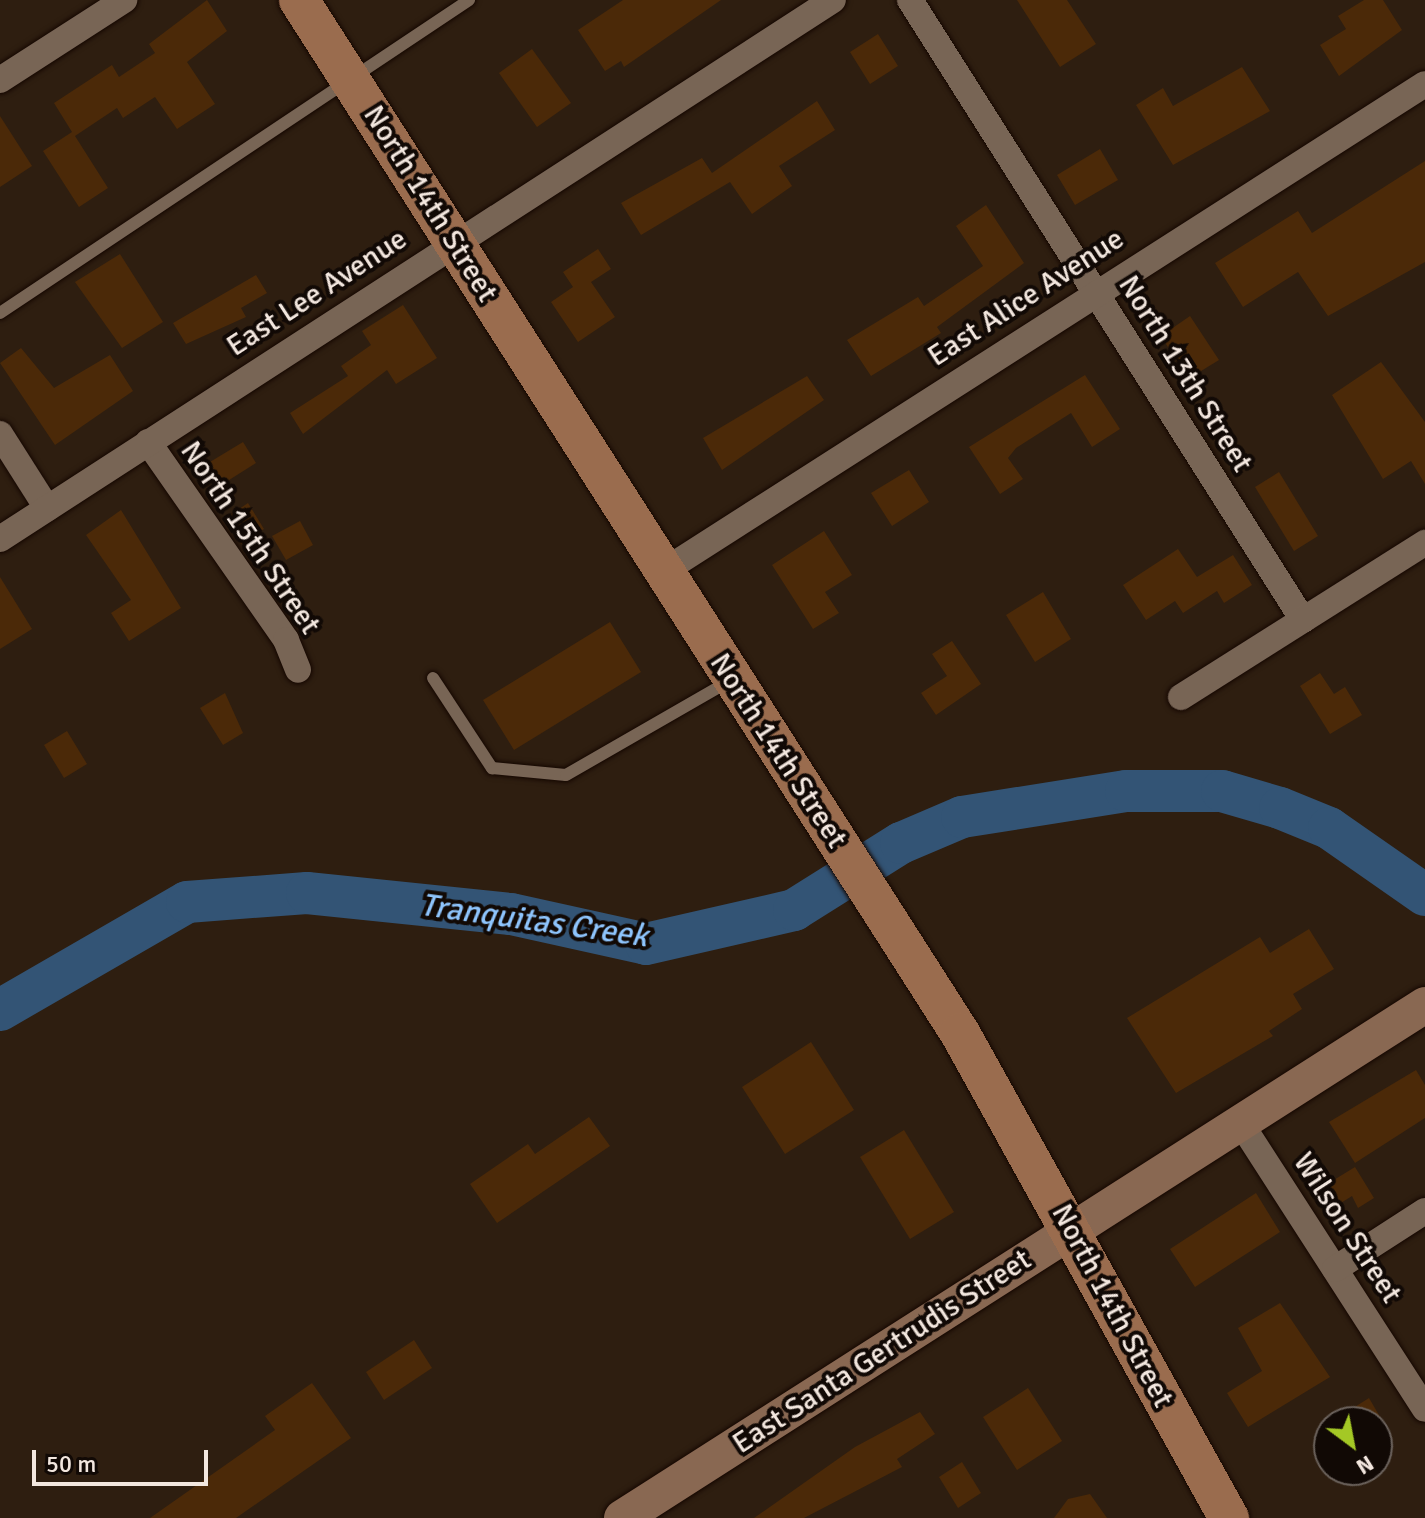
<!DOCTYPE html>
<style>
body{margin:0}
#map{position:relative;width:1425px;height:1518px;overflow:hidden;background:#2e1e10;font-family:Signika,sans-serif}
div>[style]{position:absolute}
.river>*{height:42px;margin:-21px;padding:0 21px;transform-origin:21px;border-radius:21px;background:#335475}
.building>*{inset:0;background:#4b2908}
.roads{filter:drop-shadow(0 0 2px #150700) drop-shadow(0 0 2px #150700)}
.lane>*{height:12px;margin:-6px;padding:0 6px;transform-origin:6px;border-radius:6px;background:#786555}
.street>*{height:26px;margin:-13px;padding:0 13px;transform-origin:13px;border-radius:13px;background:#786555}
.secondary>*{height:36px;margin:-18px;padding:0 18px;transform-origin:18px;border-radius:18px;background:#896852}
.primary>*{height:40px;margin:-20px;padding:0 20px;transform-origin:20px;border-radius:20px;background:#9a6c4e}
span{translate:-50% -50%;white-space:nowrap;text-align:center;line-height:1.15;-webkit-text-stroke:8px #110905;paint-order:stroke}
.street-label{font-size:30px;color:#f3e7df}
.water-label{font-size:32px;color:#8ec4fc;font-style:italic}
.north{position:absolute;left:1313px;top:1406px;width:80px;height:80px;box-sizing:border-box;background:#110905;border:2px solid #6b625c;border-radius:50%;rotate:148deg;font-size:22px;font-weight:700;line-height:32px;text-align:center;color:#f3e7df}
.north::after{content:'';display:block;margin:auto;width:28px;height:36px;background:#a4c825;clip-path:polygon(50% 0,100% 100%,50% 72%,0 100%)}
.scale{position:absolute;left:32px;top:1450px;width:176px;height:36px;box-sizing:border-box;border:4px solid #f3e7df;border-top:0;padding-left:10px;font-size:24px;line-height:28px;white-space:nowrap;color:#f3e7df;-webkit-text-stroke:6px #110905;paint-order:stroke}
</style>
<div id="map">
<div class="river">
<div style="left:0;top:1010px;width:216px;rotate:-30deg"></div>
<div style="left:187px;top:902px;width:120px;rotate:-4.3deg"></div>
<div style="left:307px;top:893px;width:205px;rotate:5.9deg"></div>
<div style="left:511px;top:914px;width:138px;rotate:12.5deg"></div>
<div style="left:646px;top:944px;width:152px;rotate:-12.9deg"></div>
<div style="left:794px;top:910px;width:126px;rotate:-32.1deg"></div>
<div style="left:901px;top:843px;width:66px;rotate:-23.1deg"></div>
<div style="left:962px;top:817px;width:166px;rotate:-9deg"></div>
<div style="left:1126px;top:791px;width:96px"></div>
<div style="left:1222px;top:791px;width:60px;rotate:16.3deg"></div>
<div style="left:1280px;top:808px;width:53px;rotate:22.2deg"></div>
<div style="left:1329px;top:828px;width:117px;rotate:34.9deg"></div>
</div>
<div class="building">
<div style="clip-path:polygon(207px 0,227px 31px,187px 62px,215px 104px,177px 129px,155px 97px,123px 118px,117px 108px,75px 136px,108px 188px,79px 207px,43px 151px,72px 132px,54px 103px,112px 65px,119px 77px,155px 53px,149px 44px)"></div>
<div style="clip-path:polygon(623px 0,721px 0,624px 67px,621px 61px,605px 71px,578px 30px)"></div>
<div style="clip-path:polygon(1017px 0,1067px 0,1096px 44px,1060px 67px)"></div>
<div style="clip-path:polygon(1364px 0,1383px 0,1402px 30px,1339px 76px,1320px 45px,1346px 29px,1338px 16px)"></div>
<div style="clip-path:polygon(878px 34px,898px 66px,870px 84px,850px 52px)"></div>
<div style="clip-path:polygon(532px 49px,571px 103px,537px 127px,499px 73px)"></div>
<div style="clip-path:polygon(1242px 67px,1270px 111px,1173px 165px,1136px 105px,1163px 88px,1173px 106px)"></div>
<div style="clip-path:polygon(817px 101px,835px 130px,779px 166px,792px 186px,752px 214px,730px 182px,641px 235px,621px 203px,702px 158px,712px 173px)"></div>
<div style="clip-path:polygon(0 116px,32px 166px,0 187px)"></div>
<div style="clip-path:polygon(1100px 149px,1118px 180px,1075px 205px,1057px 175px)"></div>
<div style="clip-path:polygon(1425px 161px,1425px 262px,1328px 316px,1298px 272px,1243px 307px,1215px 263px,1298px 211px,1312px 233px)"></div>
<div style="clip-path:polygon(986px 205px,1024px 263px,937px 327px,941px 333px,871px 376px,847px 340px,918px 297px,924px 306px,983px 266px,956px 226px)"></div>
<div style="clip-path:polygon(598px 249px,611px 269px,591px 282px,615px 317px,578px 342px,551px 302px,573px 287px,563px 272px)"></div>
<div style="clip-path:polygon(120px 254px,163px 322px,122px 348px,75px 282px)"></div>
<div style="clip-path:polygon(256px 275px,267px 293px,241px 308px,246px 317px,186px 344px,173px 323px)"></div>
<div style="clip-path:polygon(403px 305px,437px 358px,396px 384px,387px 370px,303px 434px,290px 413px,348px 376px,341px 366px,371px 345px,362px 331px)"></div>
<div style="clip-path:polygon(1190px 316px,1219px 360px,1188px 379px,1161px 336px)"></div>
<div style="clip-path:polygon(21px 348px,54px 388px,110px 355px,133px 391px,55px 445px,0 363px)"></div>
<div style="clip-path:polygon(1381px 362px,1425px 422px,1425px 484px,1411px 461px,1383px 479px,1332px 395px)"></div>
<div style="clip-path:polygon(1085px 375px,1120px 429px,1092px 447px,1071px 413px,1016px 448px,1008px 458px,1023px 479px,1000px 494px,969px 447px)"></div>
<div style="clip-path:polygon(807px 376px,824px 400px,722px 470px,703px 438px)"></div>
<div style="clip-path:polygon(243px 442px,256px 463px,218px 487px,205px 465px)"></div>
<div style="clip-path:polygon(909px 470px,929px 502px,892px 526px,871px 493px)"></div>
<div style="clip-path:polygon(1279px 472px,1318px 536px,1294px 551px,1255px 487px)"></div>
<div style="clip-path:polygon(248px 503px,264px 529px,241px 544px,224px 519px)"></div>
<div style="clip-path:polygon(121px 510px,181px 608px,129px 641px,111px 613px,131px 600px,86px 535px)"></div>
<div style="clip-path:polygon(300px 521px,313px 545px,286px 560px,272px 536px)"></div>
<div style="clip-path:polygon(824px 531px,852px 575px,825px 592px,839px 613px,813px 629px,772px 565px)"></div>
<div style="clip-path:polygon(1178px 549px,1197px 577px,1233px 555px,1252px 585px,1224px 603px,1217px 591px,1183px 613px,1175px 601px,1146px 620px,1123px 585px)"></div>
<div style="clip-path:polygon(0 577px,32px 629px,0 649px)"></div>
<div style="clip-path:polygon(1043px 592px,1071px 639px,1035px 662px,1006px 615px)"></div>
<div style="clip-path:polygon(610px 622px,641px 672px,514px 750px,483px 700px)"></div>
<div style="clip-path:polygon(952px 641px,981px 684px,936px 715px,921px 693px,947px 676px,932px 654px)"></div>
<div style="clip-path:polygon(1320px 673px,1334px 694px,1345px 687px,1362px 715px,1330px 734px,1300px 686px)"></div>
<div style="clip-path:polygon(225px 693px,243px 733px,223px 745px,200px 708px)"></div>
<div style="clip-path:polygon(67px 731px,87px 764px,64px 778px,44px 745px)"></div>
<div style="clip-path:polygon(1309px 929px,1334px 969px,1293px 994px,1302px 1009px,1269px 1031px,1273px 1036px,1176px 1093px,1127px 1018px,1260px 937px,1270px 953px)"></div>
<div style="clip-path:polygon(811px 1042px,854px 1110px,785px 1154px,742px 1087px)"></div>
<div style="clip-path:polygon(1416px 1070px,1425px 1085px,1425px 1118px,1355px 1163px,1329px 1122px)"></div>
<div style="clip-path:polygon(589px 1117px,610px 1146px,497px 1223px,470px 1184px,528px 1144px,535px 1154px)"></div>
<div style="clip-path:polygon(904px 1130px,954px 1212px,910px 1239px,860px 1157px)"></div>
<div style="clip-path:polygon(1355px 1167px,1374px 1198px,1358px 1208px,1352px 1196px,1336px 1206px,1324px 1186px)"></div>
<div style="clip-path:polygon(1256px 1193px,1280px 1232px,1195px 1287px,1170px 1249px)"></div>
<div style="clip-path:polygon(1280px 1303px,1330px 1377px,1248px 1427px,1227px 1393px,1262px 1371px,1238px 1328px)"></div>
<div style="clip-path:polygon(414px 1340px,432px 1368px,384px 1400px,366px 1372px)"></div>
<div style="clip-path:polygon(312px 1383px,351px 1438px,236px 1518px,150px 1518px,275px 1430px,265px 1416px)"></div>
<div style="clip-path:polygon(1028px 1388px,1062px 1441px,1017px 1470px,983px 1417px)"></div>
<div style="clip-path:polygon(1369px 1398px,1383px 1422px,1331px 1422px)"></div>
<div style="clip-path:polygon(920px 1412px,935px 1434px,897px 1459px,902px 1467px,804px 1518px,754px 1518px,855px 1447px)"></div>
<div style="clip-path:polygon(962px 1462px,981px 1493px,958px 1508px,939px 1477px)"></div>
<div style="clip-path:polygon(1090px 1494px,1107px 1518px,1054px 1518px,1068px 1499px)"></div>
</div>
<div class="roads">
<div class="lane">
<div style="left:0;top:313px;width:564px;rotate:-33.72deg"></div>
<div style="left:433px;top:678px;width:108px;rotate:56.8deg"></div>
<div style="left:492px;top:768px;width:74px;rotate:5.4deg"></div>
<div style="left:566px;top:775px;width:187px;rotate:-29.9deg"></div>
</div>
<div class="street">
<div style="left:910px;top:0;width:734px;rotate:57.63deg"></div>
<div style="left:0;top:80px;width:148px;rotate:-32.8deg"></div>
<div style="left:0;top:434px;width:88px;rotate:57.6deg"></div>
<div style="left:148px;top:442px;width:241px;rotate:55.1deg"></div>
<div style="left:286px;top:640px;width:32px;rotate:68deg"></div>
<div style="left:0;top:539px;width:992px;rotate:-32.91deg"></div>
<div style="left:664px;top:571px;width:903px;rotate:-32.62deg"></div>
<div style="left:1181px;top:697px;width:289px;rotate:-32.3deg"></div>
<div style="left:1240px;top:1122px;width:341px;rotate:57.2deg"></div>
<div style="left:1335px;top:1269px;width:107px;rotate:-32.8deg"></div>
</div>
<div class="secondary">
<div style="left:622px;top:1518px;width:953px;rotate:-32.57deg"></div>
</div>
<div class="primary">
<div style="left:299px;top:0;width:1226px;rotate:57.39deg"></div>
<div style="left:960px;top:1033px;width:555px;rotate:60.99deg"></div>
</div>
</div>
<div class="street-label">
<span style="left:430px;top:204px;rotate:58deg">North 14th Street</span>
<span style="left:317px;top:293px;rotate:-33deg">East Lee Avenue</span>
<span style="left:1026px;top:298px;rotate:-33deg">East Alice Avenue</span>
<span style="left:1185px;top:374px;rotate:58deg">North 13th Street</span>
<span style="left:250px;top:538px;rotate:56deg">North 15th Street</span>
<span style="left:778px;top:751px;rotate:57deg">North 14th Street</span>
<span style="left:1347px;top:1228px;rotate:57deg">Wilson Street</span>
<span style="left:1112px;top:1306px;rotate:62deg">North 14th Street</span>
<span style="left:882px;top:1352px;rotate:-33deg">East Santa Gertrudis Street</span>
</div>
<div class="water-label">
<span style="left:534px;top:921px;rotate:8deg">Tranquitas Creek</span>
</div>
<div class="north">N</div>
<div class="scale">50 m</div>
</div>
